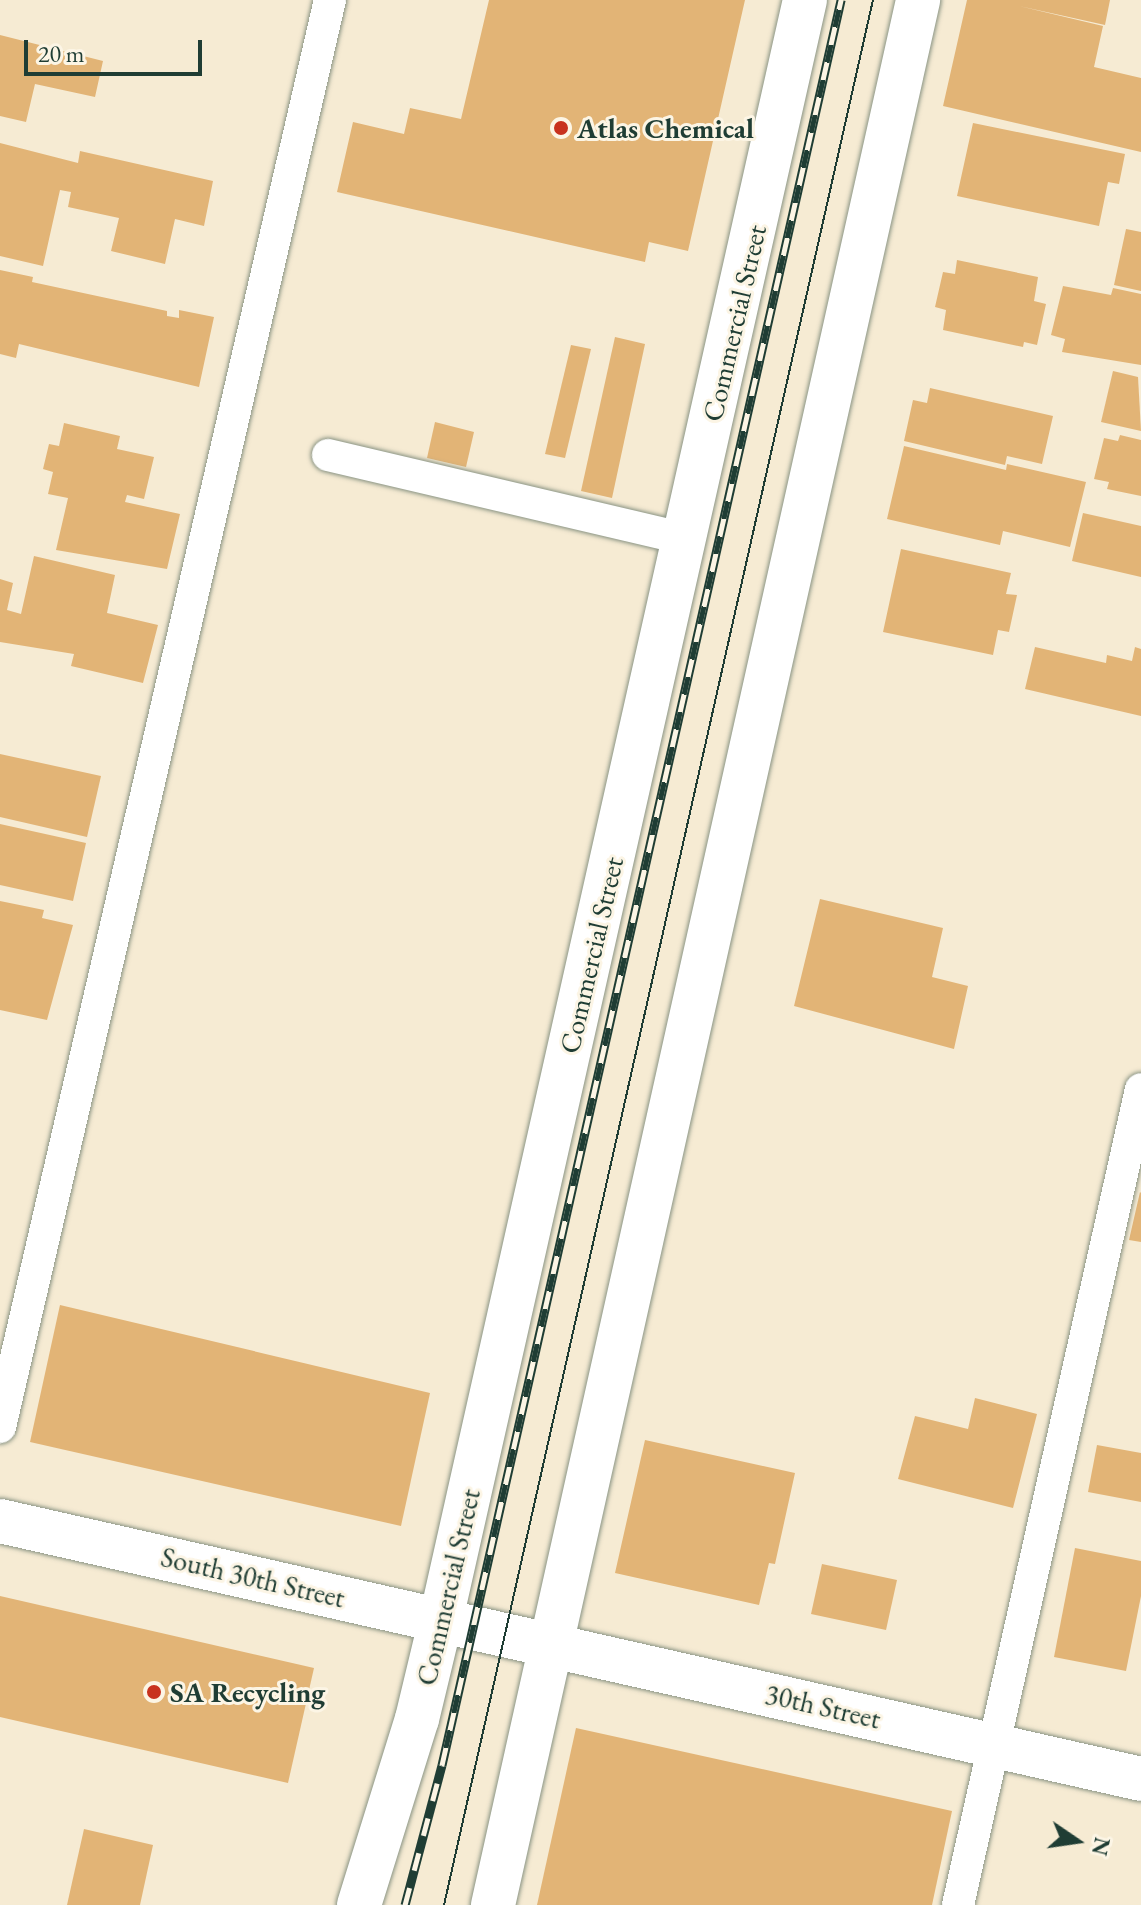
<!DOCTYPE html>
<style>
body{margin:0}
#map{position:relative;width:1141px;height:1905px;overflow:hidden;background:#f6ebd3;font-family:"EB Garamond",serif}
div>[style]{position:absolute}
.building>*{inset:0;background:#e2b476}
.roads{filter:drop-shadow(0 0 2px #8a9484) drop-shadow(0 0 2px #8a9484)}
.service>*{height:32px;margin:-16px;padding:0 16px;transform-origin:16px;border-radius:16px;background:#fff}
.tertiary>*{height:44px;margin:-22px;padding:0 22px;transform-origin:22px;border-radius:22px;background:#fff}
.secondary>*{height:44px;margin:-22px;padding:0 22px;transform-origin:22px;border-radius:22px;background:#fff}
.tram>*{height:2px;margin:-1px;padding:0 1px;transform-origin:1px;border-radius:1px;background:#1f3d34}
.rail>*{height:9px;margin-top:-4.5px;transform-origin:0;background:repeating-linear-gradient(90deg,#fcf5e5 0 18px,#1f3d34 0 36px);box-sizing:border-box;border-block:2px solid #1f3d34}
.dots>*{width:22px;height:22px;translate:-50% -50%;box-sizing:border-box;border:4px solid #fcf5e5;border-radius:50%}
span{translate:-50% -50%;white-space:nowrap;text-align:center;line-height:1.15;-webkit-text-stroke:6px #fcf5e5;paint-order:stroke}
.poi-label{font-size:28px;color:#1f3d34;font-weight:700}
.left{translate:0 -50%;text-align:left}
.street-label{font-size:28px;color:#1f3d34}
.north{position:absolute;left:1037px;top:1801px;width:80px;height:80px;-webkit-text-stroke:6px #fcf5e5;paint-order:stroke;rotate:103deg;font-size:22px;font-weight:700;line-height:32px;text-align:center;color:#1f3d34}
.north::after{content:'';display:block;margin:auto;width:28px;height:36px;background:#1f3d34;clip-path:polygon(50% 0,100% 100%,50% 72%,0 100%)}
.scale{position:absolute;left:24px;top:40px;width:178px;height:36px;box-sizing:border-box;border:4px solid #1f3d34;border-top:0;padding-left:10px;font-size:24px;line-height:28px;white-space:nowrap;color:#1f3d34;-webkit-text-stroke:6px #fcf5e5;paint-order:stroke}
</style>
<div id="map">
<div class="building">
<div style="clip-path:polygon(489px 0,745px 0,688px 251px,649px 242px,645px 262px,337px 192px,353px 122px,404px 134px,410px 108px,461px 119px)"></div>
<div style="clip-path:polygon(967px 0,1110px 0,1105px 25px,1019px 6px,1103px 26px,1094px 67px,1141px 78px,1141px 152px,943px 106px)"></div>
<div style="clip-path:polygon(0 35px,103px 61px,95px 97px,35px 84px,26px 122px,0 116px)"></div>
<div style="clip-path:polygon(973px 123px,1125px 154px,1119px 184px,1108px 182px,1099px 226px,957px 196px)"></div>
<div style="clip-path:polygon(0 143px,78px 163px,80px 151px,213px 181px,204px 226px,175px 219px,165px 264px,111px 251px,119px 218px,68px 207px,71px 192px,60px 190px,43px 266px,0 256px)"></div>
<div style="clip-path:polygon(1126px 229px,1141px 232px,1141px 291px,1114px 285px)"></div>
<div style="clip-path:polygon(957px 260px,1038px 277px,1034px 301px,1046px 304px,1037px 345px,1024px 342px,1023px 347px,943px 330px,946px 310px,935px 307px,943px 272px,955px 274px)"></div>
<div style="clip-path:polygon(0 270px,33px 277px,32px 282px,167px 311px,167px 316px,179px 318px,179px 310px,214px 317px,199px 387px,19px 344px,16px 358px,0 354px)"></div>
<div style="clip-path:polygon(1063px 286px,1111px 295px,1113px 288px,1141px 294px,1141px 365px,1062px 352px,1065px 339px,1051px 335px)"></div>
<div style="clip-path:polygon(615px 337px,645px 344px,612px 498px,581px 491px)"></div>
<div style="clip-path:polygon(571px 345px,591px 349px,565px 458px,545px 454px)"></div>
<div style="clip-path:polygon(1113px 371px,1138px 377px,1141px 431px,1101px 422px)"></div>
<div style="clip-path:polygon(930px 388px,1053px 416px,1042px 464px,1007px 456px,1005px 465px,904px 441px,913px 400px,927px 403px)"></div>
<div style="clip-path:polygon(435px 422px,474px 432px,466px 467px,427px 458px)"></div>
<div style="clip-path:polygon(64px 423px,120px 436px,117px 449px,154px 457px,144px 499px,127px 495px,125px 502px,180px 514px,167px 569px,56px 550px,68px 498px,48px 494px,53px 472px,43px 469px,49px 444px,59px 446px)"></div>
<div style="clip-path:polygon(1120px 435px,1141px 440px,1141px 496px,1107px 489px,1109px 482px,1094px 479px,1104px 438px,1118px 441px)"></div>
<div style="clip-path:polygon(904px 446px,1006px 470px,1007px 464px,1086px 482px,1070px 547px,1003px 531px,1000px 545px,887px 519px)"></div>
<div style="clip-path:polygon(1083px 513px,1141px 526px,1141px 577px,1072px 561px)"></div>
<div style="clip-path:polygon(901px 549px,1011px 573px,1006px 594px,1017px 595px,1009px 632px,998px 630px,993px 655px,883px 632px)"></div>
<div style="clip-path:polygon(34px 556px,115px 575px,107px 613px,158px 625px,143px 683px,71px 666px,74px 654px,0 642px,0 579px,13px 583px,7px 610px,21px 614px)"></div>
<div style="clip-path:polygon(1035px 647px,1106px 663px,1107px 655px,1132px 661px,1135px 647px,1141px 649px,1141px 716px,1025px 689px)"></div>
<div style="clip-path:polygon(0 754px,101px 776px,87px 837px,0 817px)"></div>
<div style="clip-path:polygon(0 824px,86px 843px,73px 901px,0 885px)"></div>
<div style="clip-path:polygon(820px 899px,943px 928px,932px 977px,968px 986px,954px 1049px,794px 1006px)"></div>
<div style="clip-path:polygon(0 901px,44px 910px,42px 918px,73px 925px,47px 1020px,0 1010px)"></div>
<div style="clip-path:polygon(1140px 1192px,1141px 1193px,1141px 1242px,1129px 1240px)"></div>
<div style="clip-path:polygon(60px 1305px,430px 1393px,401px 1526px,30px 1442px)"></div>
<div style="clip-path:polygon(975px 1398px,1037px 1414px,1013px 1508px,898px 1479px,915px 1416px,968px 1429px)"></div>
<div style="clip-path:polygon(645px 1440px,795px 1473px,775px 1564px,769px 1563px,759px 1605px,615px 1573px)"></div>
<div style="clip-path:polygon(1097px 1445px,1141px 1453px,1141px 1502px,1088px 1492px)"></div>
<div style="clip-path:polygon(1075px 1548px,1141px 1561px,1141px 1596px,1126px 1671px,1054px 1657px)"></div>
<div style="clip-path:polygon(822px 1564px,897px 1580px,886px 1630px,811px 1614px)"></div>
<div style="clip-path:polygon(0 1596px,314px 1668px,288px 1783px,0 1717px)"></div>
<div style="clip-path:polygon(576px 1728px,952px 1811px,932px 1905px,537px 1905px)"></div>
<div style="clip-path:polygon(84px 1829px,153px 1845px,140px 1905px,67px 1905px)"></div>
</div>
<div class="roads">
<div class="service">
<div style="left:328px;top:455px;width:367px;rotate:13.2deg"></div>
<div style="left:0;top:1427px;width:1465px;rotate:-76.98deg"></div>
<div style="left:958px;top:1905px;width:836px;rotate:-77.36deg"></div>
</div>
<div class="tertiary">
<div style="left:0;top:1521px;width:1170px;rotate:12.74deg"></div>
</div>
<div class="secondary">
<div style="left:359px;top:1905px;width:195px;rotate:-72.7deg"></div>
<div style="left:417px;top:1719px;width:103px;rotate:-76.5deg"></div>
<div style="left:441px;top:1619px;width:1659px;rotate:-77.33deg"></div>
<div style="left:493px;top:1905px;width:1952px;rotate:-77.42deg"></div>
</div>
</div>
<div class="tram">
<div style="left:444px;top:1905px;width:1953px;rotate:-77.31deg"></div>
</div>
<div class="rail">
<div style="left:405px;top:1905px;width:145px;rotate:-75.2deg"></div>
<div style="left:442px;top:1765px;width:1810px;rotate:-77.26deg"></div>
</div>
<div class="dots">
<div style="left:561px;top:128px;background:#c8321e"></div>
<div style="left:154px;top:1692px;background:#c8321e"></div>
</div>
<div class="poi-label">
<span class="left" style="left:577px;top:128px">Atlas Chemical</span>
<span class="left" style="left:170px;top:1692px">SA Recycling</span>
</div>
<div class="street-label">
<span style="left:734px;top:323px;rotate:-77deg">Commercial Street</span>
<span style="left:591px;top:955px;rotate:-77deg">Commercial Street</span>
<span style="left:253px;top:1577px;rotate:13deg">South 30th Street</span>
<span style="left:448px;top:1587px;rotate:-77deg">Commercial Street</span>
<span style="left:823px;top:1706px;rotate:13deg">30th Street</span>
</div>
<div class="north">N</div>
<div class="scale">20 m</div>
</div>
